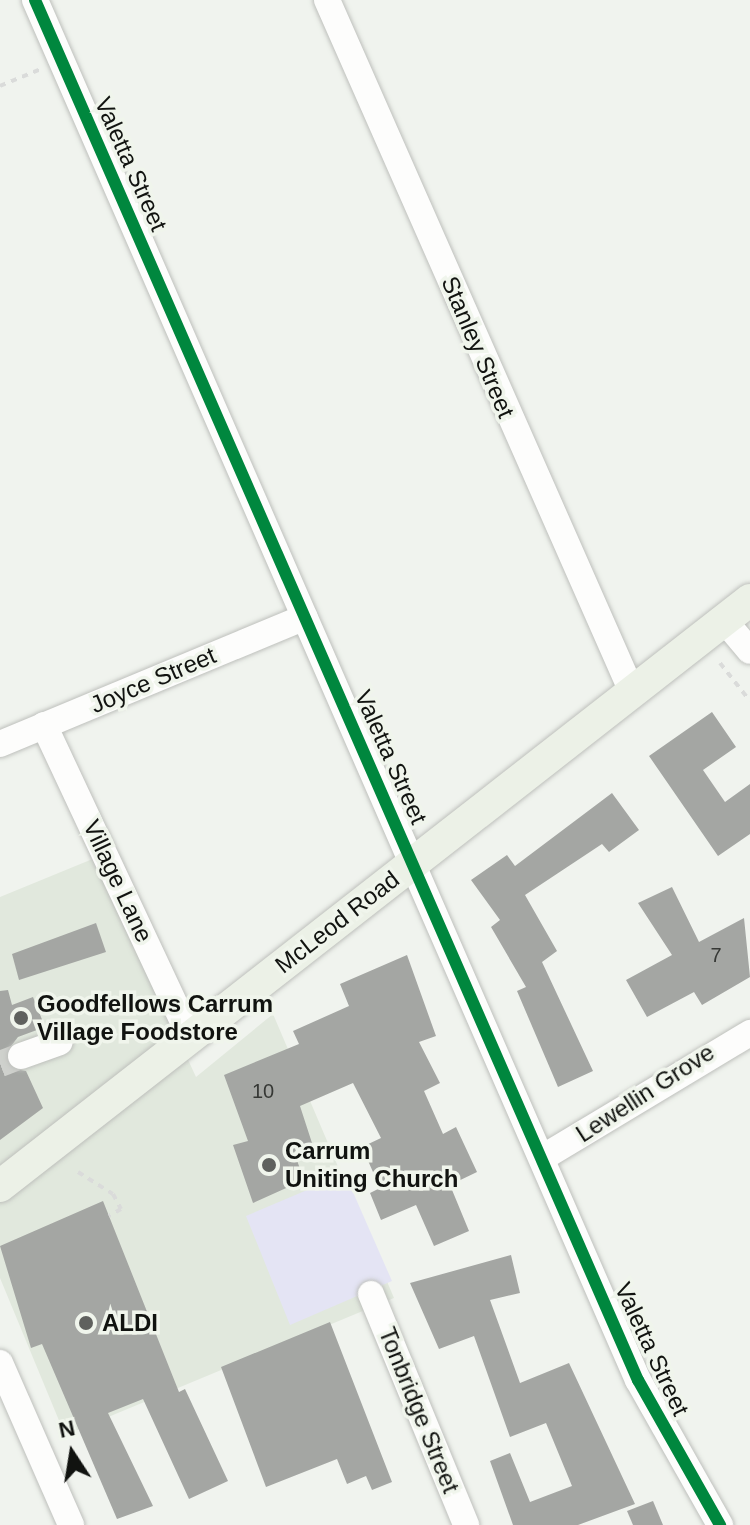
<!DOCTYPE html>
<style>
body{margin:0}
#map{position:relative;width:750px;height:1525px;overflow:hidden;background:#f0f3ee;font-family:Arial,sans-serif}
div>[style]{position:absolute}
.built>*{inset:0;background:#e1e8dd}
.green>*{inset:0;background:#e4e4f4}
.building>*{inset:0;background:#a4a6a3}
.minor-tunnel>*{height:26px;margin-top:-13px;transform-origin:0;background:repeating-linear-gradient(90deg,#cfd1cd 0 26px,transparent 0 39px)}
.path>*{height:4px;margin-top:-2px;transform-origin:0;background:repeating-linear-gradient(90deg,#dadbda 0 6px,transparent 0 12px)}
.roads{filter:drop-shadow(0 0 2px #bec0bc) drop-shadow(0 0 2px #bec0bc)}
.minor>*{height:26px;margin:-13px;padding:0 13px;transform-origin:13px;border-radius:13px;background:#fdfdfc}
.major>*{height:32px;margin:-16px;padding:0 16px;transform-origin:16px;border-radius:16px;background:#ecf1e7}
.cycleway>*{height:12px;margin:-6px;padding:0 6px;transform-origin:6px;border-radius:6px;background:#00873e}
.dots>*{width:22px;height:22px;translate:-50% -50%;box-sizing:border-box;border:4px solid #f0f5ec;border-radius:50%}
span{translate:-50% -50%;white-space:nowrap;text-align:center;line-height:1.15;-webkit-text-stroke:7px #f0f5ec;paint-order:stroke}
.number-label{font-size:20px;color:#363835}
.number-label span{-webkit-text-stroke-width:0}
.street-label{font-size:24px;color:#111310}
.poi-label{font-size:24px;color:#111310;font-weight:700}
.left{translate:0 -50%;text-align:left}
.north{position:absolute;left:32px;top:1413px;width:80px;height:80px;-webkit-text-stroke:6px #f0f5ec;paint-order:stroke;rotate:348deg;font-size:22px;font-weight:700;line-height:32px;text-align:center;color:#111310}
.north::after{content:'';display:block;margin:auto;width:28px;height:36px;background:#111310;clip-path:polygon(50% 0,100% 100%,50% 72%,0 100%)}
</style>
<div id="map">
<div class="built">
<div style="clip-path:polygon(95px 858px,196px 1077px,273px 1014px,394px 1298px,65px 1435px,0 1278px,0 897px)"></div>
</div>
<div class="green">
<div style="clip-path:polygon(345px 1174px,392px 1281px,290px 1325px,246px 1216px)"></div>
</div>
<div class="building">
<div style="clip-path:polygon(712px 712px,736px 747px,703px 770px,725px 802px,750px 784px,750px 834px,718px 856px,649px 756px)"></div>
<div style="clip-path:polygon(612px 793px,639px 830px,609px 852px,602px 844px,525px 895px,557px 951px,542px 962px,593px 1071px,558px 1087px,517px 991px,526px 987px,491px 927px,500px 920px,471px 880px,507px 855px,515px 866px)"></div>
<div style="clip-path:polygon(672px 887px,699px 942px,744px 918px,750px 977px,702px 1005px,694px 992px,647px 1017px,626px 980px,672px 955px,638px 903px)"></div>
<div style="clip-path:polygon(96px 923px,106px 952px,19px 980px,12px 954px)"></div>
<div style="clip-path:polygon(407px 955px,436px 1036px,419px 1042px,440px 1083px,424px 1091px,443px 1134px,456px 1127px,477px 1172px,450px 1185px,469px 1231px,434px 1246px,416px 1205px,381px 1220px,370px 1193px,380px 1188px,362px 1147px,381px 1138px,353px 1083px,300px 1106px,312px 1143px,294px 1152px,304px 1180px,253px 1203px,233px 1145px,248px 1141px,224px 1075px,299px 1044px,293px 1031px,349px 1006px,340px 984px)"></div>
<div style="clip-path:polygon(8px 990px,12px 1005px,33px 997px,45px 1027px,18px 1037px,5px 1054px,10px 1068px,26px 1071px,43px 1108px,0 1140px,0 991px)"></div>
<div style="clip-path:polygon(103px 1201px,179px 1392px,185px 1389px,228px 1481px,189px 1499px,143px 1399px,108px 1413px,153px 1506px,117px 1519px,42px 1344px,31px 1348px,0 1246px)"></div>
<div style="clip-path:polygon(511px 1255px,520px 1293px,490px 1300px,520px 1383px,569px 1363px,635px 1504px,578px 1525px,513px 1525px,490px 1461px,510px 1453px,530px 1502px,572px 1486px,546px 1423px,510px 1437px,474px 1336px,439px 1349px,410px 1283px)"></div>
<div style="clip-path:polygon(330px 1322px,392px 1482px,372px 1490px,366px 1476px,347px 1484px,337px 1459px,266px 1487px,221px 1367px)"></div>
<div style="clip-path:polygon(653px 1501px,663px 1525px,633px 1525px,627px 1511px)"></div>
</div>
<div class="minor-tunnel">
<div style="left:0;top:1064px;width:22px;rotate:-21deg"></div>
</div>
<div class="path">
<div style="left:0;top:86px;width:44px;rotate:-22.5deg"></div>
<div style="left:720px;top:663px;width:48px;rotate:51.7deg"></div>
<div style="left:78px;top:1172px;width:41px;rotate:32.2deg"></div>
<div style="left:113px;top:1194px;width:17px;rotate:62deg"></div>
<div style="left:121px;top:1209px;width:14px;rotate:150deg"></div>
</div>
<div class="roads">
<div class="minor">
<div style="left:35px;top:0;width:1506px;rotate:66.4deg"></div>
<div style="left:638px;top:1380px;width:167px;rotate:60.5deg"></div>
<div style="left:327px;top:0;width:756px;rotate:66.21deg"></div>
<div style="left:724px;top:620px;width:40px;rotate:50deg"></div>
<div style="left:44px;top:725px;width:344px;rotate:64.9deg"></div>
<div style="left:0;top:744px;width:330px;rotate:-22.6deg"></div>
<div style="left:21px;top:1056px;width:41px;rotate:-19.7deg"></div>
<div style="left:542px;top:1158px;width:243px;rotate:-31deg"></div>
<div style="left:371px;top:1294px;width:250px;rotate:67.6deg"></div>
<div style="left:0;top:1363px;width:177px;rotate:66.3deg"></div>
</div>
<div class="major">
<div style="left:0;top:1186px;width:952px;rotate:-38deg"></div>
</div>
</div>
<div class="cycleway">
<div style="left:35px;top:0;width:1506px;rotate:66.4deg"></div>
<div style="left:638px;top:1380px;width:167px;rotate:60.5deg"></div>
</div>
<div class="dots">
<div style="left:21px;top:1018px;background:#5f615e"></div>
<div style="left:269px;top:1165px;background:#5f615e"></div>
<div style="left:86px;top:1323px;background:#5f615e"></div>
</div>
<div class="number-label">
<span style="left:716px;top:955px">7</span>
<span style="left:263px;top:1091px">10</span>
</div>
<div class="street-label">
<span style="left:131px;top:164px;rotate:66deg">Valetta Street</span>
<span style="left:478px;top:347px;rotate:67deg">Stanley Street</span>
<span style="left:153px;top:680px;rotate:-23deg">Joyce Street</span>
<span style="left:391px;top:757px;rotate:66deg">Valetta Street</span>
<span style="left:118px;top:881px;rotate:65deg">Village Lane</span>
<span style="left:337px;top:922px;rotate:-38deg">McLeod Road</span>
<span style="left:645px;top:1093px;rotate:-33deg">Lewellin Grove</span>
<span style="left:652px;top:1349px;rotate:65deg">Valetta Street</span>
<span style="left:419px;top:1410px;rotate:68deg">Tonbridge Street</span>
</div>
<div class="poi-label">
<span class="left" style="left:37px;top:1018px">Goodfellows Carrum<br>Village Foodstore</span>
<span class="left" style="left:285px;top:1165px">Carrum<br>Uniting Church</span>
<span class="left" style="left:102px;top:1323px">ALDI</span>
</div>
<div class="north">N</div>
</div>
